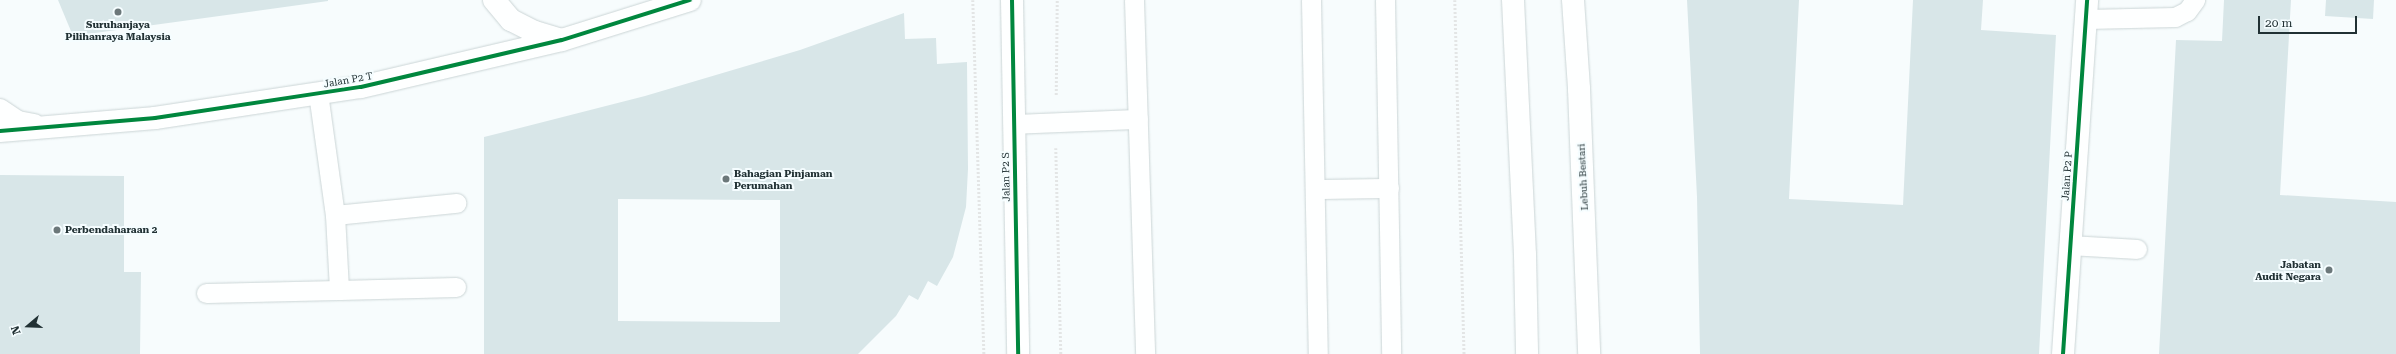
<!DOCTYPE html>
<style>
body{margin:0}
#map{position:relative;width:2396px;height:354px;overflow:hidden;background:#f7fcfd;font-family:"Roboto Serif",serif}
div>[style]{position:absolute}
.building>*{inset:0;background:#d8e6e8}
.path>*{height:2.5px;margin-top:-1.25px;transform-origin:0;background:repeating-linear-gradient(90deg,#e3e5e5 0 2px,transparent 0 4px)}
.roads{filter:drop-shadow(0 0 1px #cbd5d6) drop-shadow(0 0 1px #cbd5d6)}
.lane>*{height:19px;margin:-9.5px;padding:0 9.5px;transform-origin:9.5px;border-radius:9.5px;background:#feffff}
.street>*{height:22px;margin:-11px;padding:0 11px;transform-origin:11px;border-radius:11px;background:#feffff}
.secondary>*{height:22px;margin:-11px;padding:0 11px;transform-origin:11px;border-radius:11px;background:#feffff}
.cycleway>*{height:4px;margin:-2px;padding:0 2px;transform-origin:2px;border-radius:2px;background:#00873e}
.dots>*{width:11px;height:11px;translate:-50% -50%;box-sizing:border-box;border:2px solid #f5fdff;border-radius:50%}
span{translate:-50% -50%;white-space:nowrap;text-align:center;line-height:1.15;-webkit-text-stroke:4px #f5fdff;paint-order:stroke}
.poi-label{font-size:10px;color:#213134;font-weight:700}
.left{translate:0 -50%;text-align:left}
.right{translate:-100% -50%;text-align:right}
.street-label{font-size:10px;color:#213134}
.north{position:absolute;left:8px;top:306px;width:40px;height:40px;-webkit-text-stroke:3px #f5fdff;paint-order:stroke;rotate:251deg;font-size:11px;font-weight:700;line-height:16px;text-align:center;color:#213134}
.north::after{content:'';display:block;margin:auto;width:14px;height:18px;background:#213134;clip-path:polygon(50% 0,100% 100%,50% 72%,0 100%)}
.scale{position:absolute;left:2258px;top:16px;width:99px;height:18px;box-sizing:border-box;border:2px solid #213134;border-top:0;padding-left:5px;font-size:12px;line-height:14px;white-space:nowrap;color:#213134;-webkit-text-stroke:3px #f5fdff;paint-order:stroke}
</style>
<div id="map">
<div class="building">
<div style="clip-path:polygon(58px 0,328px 0,328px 1px,73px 36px)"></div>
<div style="clip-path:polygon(1687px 0,1799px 0,1789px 199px,1903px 205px,1913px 0,1983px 0,1981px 30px,2056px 35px,2039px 354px,1700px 354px,1697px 197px)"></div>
<div style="clip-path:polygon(2224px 0,2291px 0,2280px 195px,2396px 202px,2396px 354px,2159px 354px,2176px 40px,2222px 41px)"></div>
<div style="clip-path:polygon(2326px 0,2374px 0,2373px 19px,2325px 16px)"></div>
<div style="clip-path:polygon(evenodd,904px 13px,905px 39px,936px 38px,937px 64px,967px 62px,968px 169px,966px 207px,953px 257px,937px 286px,928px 281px,918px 300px,909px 295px,896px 316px,858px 354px,484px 354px,484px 137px,645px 96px,800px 50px,904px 13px,618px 199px,780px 200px,780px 322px,618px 321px,618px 199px)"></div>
<div style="clip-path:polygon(0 175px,124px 176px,124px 272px,141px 272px,140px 354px,0 354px)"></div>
</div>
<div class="path">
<div style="left:973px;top:0;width:354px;rotate:88.2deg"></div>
<div style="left:1455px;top:0;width:354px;rotate:88.5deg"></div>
<div style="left:1056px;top:95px;width:95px;rotate:-89.4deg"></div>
<div style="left:1056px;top:148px;width:206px;rotate:88.6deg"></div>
</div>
<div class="roads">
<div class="lane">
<div style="left:1134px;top:0;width:354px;rotate:88.2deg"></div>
<div style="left:1311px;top:0;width:354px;rotate:88.9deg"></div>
<div style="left:1385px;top:0;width:354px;rotate:89deg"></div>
<div style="left:2086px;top:19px;width:89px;rotate:-1.3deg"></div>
<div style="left:2175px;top:17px;width:13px;rotate:-27deg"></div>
<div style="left:2187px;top:11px;width:14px;rotate:-54deg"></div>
<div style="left:318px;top:93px;width:123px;rotate:82.1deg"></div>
<div style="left:335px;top:215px;width:122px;rotate:-5.7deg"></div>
<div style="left:1013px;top:124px;width:125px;rotate:-2.3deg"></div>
<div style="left:1315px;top:189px;width:74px;rotate:-0.8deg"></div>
<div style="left:335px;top:215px;width:75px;rotate:86.9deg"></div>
<div style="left:339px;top:290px;width:117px;rotate:-1.5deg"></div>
<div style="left:2070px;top:245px;width:67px;rotate:3.4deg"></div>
<div style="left:206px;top:293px;width:133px;rotate:-1.3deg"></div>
</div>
<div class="street">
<div style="left:494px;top:0;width:26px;rotate:50deg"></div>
<div style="left:511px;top:20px;width:27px;rotate:27deg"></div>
<div style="left:535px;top:32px;width:27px;rotate:17deg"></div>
<div style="left:1012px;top:0;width:354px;rotate:89deg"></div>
<div style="left:0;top:110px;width:22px;rotate:34deg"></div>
<div style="left:18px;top:122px;width:16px;rotate:11deg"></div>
<div style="left:0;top:131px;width:156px;rotate:-4.8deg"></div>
<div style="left:155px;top:118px;width:208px;rotate:-8.6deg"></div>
<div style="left:361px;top:87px;width:206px;rotate:-13.2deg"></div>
<div style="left:562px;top:40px;width:134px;rotate:-17.4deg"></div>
<div style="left:2063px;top:354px;width:355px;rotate:-86.1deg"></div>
</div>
<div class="secondary">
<div style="left:1513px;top:0;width:255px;rotate:87.3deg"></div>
<div style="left:1525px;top:255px;width:99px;rotate:88.8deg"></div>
<div style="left:1573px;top:0;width:89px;rotate:86.1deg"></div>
<div style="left:1579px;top:89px;width:265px;rotate:87.8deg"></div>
</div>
</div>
<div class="cycleway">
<div style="left:1012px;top:0;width:354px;rotate:89deg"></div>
<div style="left:0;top:131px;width:156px;rotate:-4.8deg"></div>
<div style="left:155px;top:118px;width:208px;rotate:-8.6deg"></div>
<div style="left:361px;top:87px;width:206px;rotate:-13.2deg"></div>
<div style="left:562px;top:40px;width:134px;rotate:-17.4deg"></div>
<div style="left:2063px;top:354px;width:355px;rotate:-86.1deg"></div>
</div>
<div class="dots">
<div style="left:118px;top:12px;background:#6c787a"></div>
<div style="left:726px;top:179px;background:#6c787a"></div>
<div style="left:57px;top:230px;background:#6c787a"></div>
<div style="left:2329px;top:270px;background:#6c787a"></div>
</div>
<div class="poi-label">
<span style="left:118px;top:30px">Suruhanjaya<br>Pilihanraya Malaysia</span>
<span class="left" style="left:734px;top:179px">Bahagian Pinjaman<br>Perumahan</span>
<span class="left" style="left:65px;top:230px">Perbendaharaan 2</span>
<span class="right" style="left:2321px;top:270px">Jabatan<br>Audit Negara</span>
</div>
<div class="street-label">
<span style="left:348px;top:80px;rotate:-10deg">Jalan P2 T</span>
<span style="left:2067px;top:176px;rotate:-86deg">Jalan P2 P</span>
<span style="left:1006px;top:177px;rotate:-91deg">Jalan P2 S</span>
<span style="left:1583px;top:177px;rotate:-93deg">Lebuh Bestari</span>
</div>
<div class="north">N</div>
<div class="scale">20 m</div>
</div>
